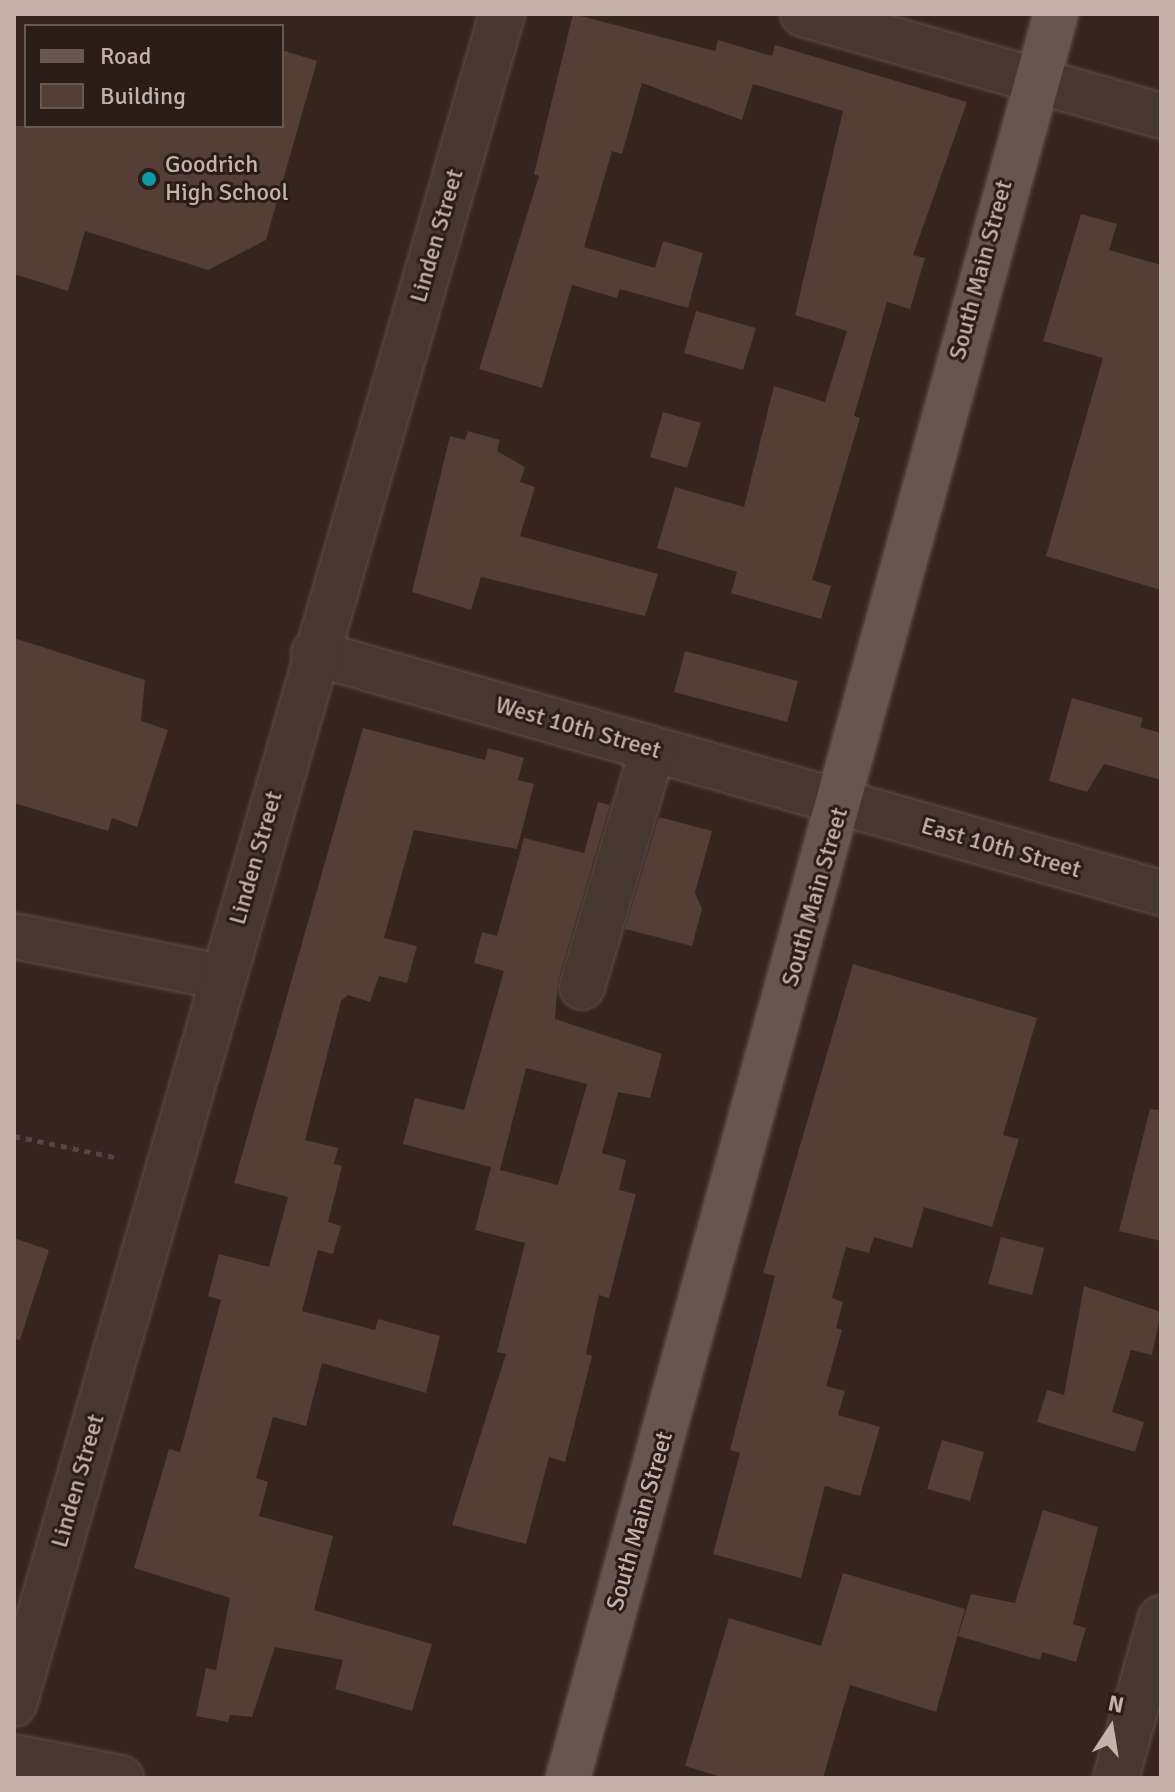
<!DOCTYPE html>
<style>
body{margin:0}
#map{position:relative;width:1175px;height:1792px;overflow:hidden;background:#36241e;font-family:Signika,sans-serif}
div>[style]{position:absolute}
.building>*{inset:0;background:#543e36}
.path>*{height:5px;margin-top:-2.5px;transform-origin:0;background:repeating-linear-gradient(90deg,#584247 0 6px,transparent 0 12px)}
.roads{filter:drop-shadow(0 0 2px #5f4f49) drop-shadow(0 0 2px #5f4f49)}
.minor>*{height:44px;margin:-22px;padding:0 22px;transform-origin:22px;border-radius:22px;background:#463731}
.major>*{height:44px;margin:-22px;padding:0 22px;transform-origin:22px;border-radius:22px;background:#67554f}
.dots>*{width:22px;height:22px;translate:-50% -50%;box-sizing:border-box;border:4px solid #2a1c17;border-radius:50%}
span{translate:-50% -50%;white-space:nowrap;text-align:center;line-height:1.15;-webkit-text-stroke:6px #2a1c17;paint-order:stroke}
.poi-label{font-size:24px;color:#c4b2ab}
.left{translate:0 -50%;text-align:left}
.street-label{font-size:24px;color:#c4b2ab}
.frame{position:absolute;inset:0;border:16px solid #c4b2ab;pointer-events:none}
.legend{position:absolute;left:24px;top:24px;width:260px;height:104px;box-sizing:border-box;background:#2a1c17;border:2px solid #685852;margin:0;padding:10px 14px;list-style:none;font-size:24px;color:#c4b2ab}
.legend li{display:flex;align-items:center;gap:16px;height:40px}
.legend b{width:40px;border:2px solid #685852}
.north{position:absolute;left:1071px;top:1688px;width:80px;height:80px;-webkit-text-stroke:6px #2a1c17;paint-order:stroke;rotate:12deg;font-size:22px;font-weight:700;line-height:32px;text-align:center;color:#c4b2ab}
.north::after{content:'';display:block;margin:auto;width:28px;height:36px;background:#c4b2ab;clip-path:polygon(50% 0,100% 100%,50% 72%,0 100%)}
</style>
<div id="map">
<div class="building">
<div style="clip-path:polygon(573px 14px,715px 51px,718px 40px,772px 56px,775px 45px,967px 102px,913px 255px,925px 258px,910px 309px,887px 302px,854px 416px,860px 418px,812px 580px,831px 586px,821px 619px,731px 593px,737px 572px,657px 548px,675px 487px,744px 507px,774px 386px,825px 402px,847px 331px,795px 315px,843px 111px,753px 84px,742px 120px,642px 83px,622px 154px,612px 151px,584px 247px,655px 268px,663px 241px,703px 253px,688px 308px,620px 289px,617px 298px,572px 285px,542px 388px,479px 369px,539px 176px,534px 174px)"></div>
<div style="clip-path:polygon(282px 50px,317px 61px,266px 240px,208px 270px,85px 231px,68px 291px,14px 274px,14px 126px,282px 126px)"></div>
<div style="clip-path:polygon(1081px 214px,1117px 224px,1109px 250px,1161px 265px,1161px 590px,1046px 556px,1103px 358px,1043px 341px)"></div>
<div style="clip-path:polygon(696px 311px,756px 328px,743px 370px,684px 353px)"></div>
<div style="clip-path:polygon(663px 412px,701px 423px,687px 468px,650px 457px)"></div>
<div style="clip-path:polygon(468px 431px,500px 440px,497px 451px,525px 467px,520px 482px,535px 487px,520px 536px,658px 574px,645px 616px,481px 577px,471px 610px,412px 592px,450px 436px,465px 440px)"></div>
<div style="clip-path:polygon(14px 638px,145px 680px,141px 721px,168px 730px,137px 827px,112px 818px,108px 831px,14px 803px)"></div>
<div style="clip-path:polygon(685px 651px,798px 681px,787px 722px,674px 692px)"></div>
<div style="clip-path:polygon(1072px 698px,1143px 718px,1140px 727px,1161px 733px,1161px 780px,1104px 764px,1087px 792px,1049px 781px)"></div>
<div style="clip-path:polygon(363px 728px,485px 760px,488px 748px,524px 758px,518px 780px,534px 784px,517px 849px,414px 830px,384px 938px,417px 946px,407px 983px,379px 976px,370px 1002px,348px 995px,341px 1001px,305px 1140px,338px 1148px,334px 1164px,342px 1166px,328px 1222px,341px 1226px,333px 1254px,318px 1250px,302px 1311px,375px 1330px,378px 1319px,440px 1336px,426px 1393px,322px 1363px,306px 1426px,273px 1417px,256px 1478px,268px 1482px,259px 1516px,333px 1536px,314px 1610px,432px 1644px,412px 1711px,335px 1689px,343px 1660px,275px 1647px,252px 1717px,230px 1715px,228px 1722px,196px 1716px,206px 1668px,216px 1670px,230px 1598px,134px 1568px,169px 1449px,180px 1452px,221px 1300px,208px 1296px,219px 1254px,269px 1267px,288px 1197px,234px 1183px)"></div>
<div style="clip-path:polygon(evenodd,598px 802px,610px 805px,558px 980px,555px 1019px,662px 1054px,650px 1098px,618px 1092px,602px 1153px,626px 1160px,619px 1190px,636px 1194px,609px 1298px,599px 1295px,586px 1354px,592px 1356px,565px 1462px,549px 1457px,526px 1544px,452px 1525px,506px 1354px,497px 1352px,525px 1243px,475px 1230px,491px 1167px,403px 1144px,415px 1098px,464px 1110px,504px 971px,474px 963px,482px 932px,497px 936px,524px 838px,584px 853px,598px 802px,526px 1068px,587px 1084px,558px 1185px,500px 1170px,526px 1068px)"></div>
<div style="clip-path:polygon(659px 817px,712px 831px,695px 893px,702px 909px,692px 946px,625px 929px)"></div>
<div style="clip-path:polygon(853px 964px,1037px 1018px,1003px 1135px,1019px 1139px,992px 1227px,924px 1207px,912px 1248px,874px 1237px,869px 1253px,846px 1247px,832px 1298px,843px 1302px,836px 1328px,842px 1330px,826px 1386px,845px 1391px,838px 1415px,880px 1427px,860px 1496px,825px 1486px,801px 1578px,713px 1554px,740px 1453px,730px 1450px,775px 1276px,763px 1273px)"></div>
<div style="clip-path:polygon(1150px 1109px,1161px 1110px,1161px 1241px,1119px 1231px)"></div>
<div style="clip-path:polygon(1001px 1237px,1044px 1248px,1032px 1295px,988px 1284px)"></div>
<div style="clip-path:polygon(14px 1238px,49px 1250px,20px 1340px,14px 1339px)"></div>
<div style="clip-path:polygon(1084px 1286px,1161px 1312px,1152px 1355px,1131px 1350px,1112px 1412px,1144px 1422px,1135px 1452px,1037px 1422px,1047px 1390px,1064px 1395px)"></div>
<div style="clip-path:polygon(942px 1440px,984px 1452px,970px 1501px,927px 1489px)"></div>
<div style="clip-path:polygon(1043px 1510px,1098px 1527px,1073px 1624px,1086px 1628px,1076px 1662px,1042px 1652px,1040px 1660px,958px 1636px,971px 1594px,1015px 1603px)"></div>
<div style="clip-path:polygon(843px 1573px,965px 1609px,936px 1712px,850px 1685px,823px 1778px,724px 1778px,685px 1766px,729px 1618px,821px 1646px)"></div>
</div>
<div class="path">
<div style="left:14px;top:1136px;width:107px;rotate:11.8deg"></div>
</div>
<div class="roads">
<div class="minor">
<div style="left:803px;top:14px;width:372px;rotate:15.9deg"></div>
<div style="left:314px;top:653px;width:880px;rotate:15.82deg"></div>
<div style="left:14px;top:936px;width:212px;rotate:11.2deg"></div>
<div style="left:582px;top:987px;width:248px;rotate:-73.4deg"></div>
<div style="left:14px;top:1704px;width:1759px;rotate:-73.89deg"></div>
<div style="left:14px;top:1757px;width:109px;rotate:11.1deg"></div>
<div style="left:1116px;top:1778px;width:166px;rotate:-74.3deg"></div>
</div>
<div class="major">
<div style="left:568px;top:1778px;width:1830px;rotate:-74.54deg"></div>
</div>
</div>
<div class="dots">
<div style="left:149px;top:179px;background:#0f9aa8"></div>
</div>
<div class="poi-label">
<span class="left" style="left:165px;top:179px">Goodrich<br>High School</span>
</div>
<div class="street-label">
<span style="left:437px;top:236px;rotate:-74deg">Linden Street</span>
<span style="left:981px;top:270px;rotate:-75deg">South Main Street</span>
<span style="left:578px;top:728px;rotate:16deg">West 10th Street</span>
<span style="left:1001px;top:848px;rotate:16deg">East 10th Street</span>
<span style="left:256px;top:858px;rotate:-74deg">Linden Street</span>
<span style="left:815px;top:897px;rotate:-74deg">South Main Street</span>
<span style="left:78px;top:1481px;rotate:-74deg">Linden Street</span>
<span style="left:640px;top:1521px;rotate:-74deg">South Main Street</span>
</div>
<div class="frame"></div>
<ul class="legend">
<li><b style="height:10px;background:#67554f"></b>Road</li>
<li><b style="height:22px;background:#543e36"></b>Building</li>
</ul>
<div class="north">N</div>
</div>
